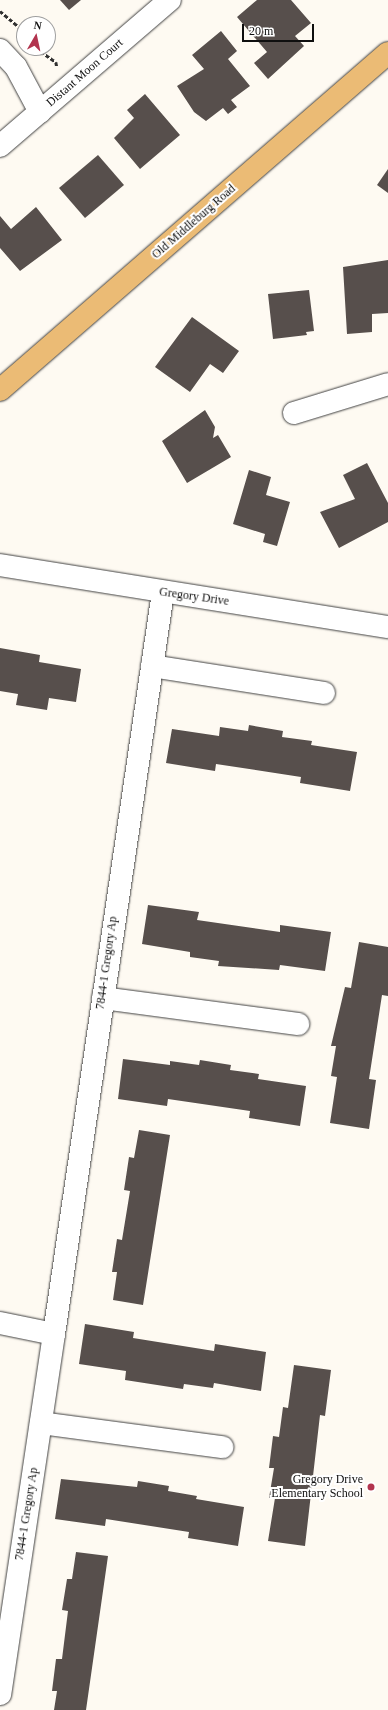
<!DOCTYPE html>
<style>
body{margin:0}
#map{position:relative;width:388px;height:1710px;overflow:hidden;background:#fefaf2;font-family:Georgia,serif}
div>[style]{position:absolute}
.building>*{inset:0;background:#574f4c}
.path>*{height:2.5px;margin-top:-1.25px;transform-origin:0;background:repeating-linear-gradient(90deg,#313131 0 4px,transparent 0 6px)}
.roads{filter:drop-shadow(0 0 1px #424242) drop-shadow(0 0 1px #424242)}
.minor>*{height:22px;margin:-11px;padding:0 11px;transform-origin:11px;border-radius:11px;background:#fff}
.major>*{height:22px;margin:-11px;padding:0 11px;transform-origin:11px;border-radius:11px;background:#ebbb75}
.dots>*{width:11px;height:11px;translate:-50% -50%;box-sizing:border-box;border:2px solid #fff;border-radius:50%}
span{translate:-50% -50%;white-space:nowrap;text-align:center;line-height:1.15;-webkit-text-stroke:4px #fff;paint-order:stroke}
.street-label{font-size:12px;color:#0f0f0f}
.poi-label{font-size:12px;color:#0f0f0f}
.right{translate:-100% -50%;text-align:right}
.north{position:absolute;left:16px;top:16px;width:40px;height:40px;box-sizing:border-box;background:#fff;border:1px solid #9f9f9f;border-radius:50%;rotate:9deg;font-size:11px;font-weight:700;line-height:16px;text-align:center;color:#0f0f0f}
.north::after{content:'';display:block;margin:auto;width:14px;height:18px;background:#b2344e;clip-path:polygon(50% 0,100% 100%,50% 72%,0 100%)}
.scale{position:absolute;left:242px;top:24px;width:72px;height:18px;box-sizing:border-box;border:2px solid #0f0f0f;border-top:0;padding-left:5px;font-size:12px;line-height:14px;white-space:nowrap;color:#0f0f0f;-webkit-text-stroke:3px #fff;paint-order:stroke}
</style>
<div id="map">
<div class="building">
<div style="clip-path:polygon(60px 0,81px 0,69px 10px)"></div>
<div style="clip-path:polygon(257px 0,291px 0,311px 23px,295px 36px,304px 46px,268px 79px,254px 63px,267px 52px,237px 17px)"></div>
<div style="clip-path:polygon(221px 31px,237px 51px,228px 59px,250px 86px,231px 100px,237px 107px,228px 114px,223px 108px,206px 121px,194px 112px,177px 86px,204px 69px,192px 55px)"></div>
<div style="clip-path:polygon(145px 94px,180px 135px,140px 169px,114px 138px,134px 118px,127px 110px)"></div>
<div style="clip-path:polygon(98px 155px,124px 185px,85px 218px,59px 188px)"></div>
<div style="clip-path:polygon(388px 169px,388px 193px,377px 185px)"></div>
<div style="clip-path:polygon(36px 207px,62px 240px,20px 271px,0 248px,0 216px,11px 229px)"></div>
<div style="clip-path:polygon(388px 260px,388px 313px,372px 314px,372px 332px,347px 334px,343px 267px)"></div>
<div style="clip-path:polygon(309px 290px,314px 331px,306px 332px,307px 335px,273px 339px,268px 294px)"></div>
<div style="clip-path:polygon(192px 317px,239px 351px,223px 373px,210px 364px,190px 392px,155px 367px)"></div>
<div style="clip-path:polygon(205px 410px,215px 427px,213px 438px,218px 435px,231px 457px,187px 483px,162px 441px)"></div>
<div style="clip-path:polygon(367px 463px,388px 503px,388px 522px,339px 548px,320px 512px,355px 499px,343px 475px)"></div>
<div style="clip-path:polygon(249px 470px,271px 477px,266px 495px,290px 502px,277px 546px,263px 542px,265px 534px,233px 524px)"></div>
<div style="clip-path:polygon(0 648px,40px 655px,39px 662px,81px 669px,76px 702px,49px 698px,47px 710px,16px 705px,18px 694px,0 691px)"></div>
<div style="clip-path:polygon(249px 725px,283px 731px,282px 737px,312px 741px,311px 745px,357px 752px,350px 791px,300px 783px,301px 777px,216px 764px,215px 771px,166px 763px,172px 729px,219px 736px,220px 727px,248px 731px)"></div>
<div style="clip-path:polygon(148px 905px,199px 912px,197px 920px,280px 932px,280px 925px,331px 932px,325px 971px,280px 965px,279px 970px,218px 966px,219px 961px,190px 957px,190px 952px,142px 944px)"></div>
<div style="clip-path:polygon(359px 942px,388px 947px,388px 996px,382px 995px,369px 1079px,376px 1080px,369px 1129px,330px 1123px,337px 1077px,331px 1076px,336px 1046px,331px 1046px,345px 987px,351px 988px)"></div>
<div style="clip-path:polygon(123px 1059px,170px 1065px,170px 1061px,199px 1065px,200px 1060px,231px 1065px,230px 1070px,259px 1074px,258px 1079px,306px 1086px,300px 1126px,249px 1118px,250px 1111px,168px 1099px,167px 1106px,118px 1099px)"></div>
<div style="clip-path:polygon(139px 1130px,170px 1135px,143px 1305px,113px 1300px,117px 1272px,112px 1272px,117px 1239px,122px 1240px,130px 1191px,124px 1190px,129px 1157px,134px 1158px)"></div>
<div style="clip-path:polygon(85px 1324px,134px 1332px,133px 1338px,214px 1351px,215px 1344px,266px 1352px,261px 1391px,214px 1383px,213px 1388px,184px 1384px,183px 1389px,125px 1380px,126px 1371px,79px 1364px)"></div>
<div style="clip-path:polygon(294px 1365px,331px 1370px,325px 1416px,320px 1415px,305px 1546px,268px 1541px,275px 1498px,269px 1498px,274px 1468px,269px 1468px,273px 1436px,279px 1437px,283px 1407px,288px 1408px)"></div>
<div style="clip-path:polygon(61px 1479px,137px 1487px,138px 1481px,169px 1486px,168px 1491px,197px 1496px,196px 1499px,244px 1507px,238px 1546px,188px 1538px,189px 1532px,106px 1519px,105px 1526px,55px 1519px)"></div>
<div style="clip-path:polygon(76px 1552px,108px 1556px,86px 1710px,54px 1710px,57px 1691px,52px 1691px,56px 1659px,62px 1659px,68px 1611px,62px 1610px,67px 1579px,72px 1579px)"></div>
</div>
<div class="path">
<div style="left:0;top:11px;width:31px;rotate:40deg"></div>
<div style="left:36px;top:48px;width:24px;rotate:35deg"></div>
<div style="left:56px;top:62px;width:5px;rotate:79deg"></div>
</div>
<div class="roads">
<div class="minor">
<div style="left:0;top:50px;width:23px;rotate:47deg"></div>
<div style="left:16px;top:67px;width:51px;rotate:61.9deg"></div>
<div style="left:0;top:146px;width:224px;rotate:-40.7deg"></div>
<div style="left:294px;top:413px;width:98px;rotate:-17.1deg"></div>
<div style="left:0;top:565px;width:393px;rotate:9.1deg"></div>
<div style="left:152px;top:666px;width:174px;rotate:8.9deg"></div>
<div style="left:103px;top:998px;width:197px;rotate:7.6deg"></div>
<div style="left:0;top:1323px;width:55px;rotate:11.5deg"></div>
<div style="left:54px;top:1334px;width:364px;rotate:98.5deg"></div>
<div style="left:54px;top:1334px;width:750px;rotate:-81.64deg"></div>
<div style="left:41px;top:1423px;width:183px;rotate:7.6deg"></div>
</div>
<div class="major">
<div style="left:0;top:390px;width:514px;rotate:-40.98deg"></div>
</div>
</div>
<div class="dots">
<div style="left:371px;top:1487px;background:#b2344e"></div>
</div>
<div class="street-label">
<span style="left:85px;top:73px;rotate:-41deg">Distant Moon Court</span>
<span style="left:194px;top:222px;rotate:-41deg">Old Middleburg Road</span>
<span style="left:194px;top:597px;rotate:8deg">Gregory Drive</span>
<span style="left:107px;top:963px;rotate:-82deg">7844-1 Gregory Ap</span>
<span style="left:27px;top:1514px;rotate:-81deg">7844-1 Gregory Ap</span>
</div>
<div class="poi-label">
<span class="right" style="left:363px;top:1487px">Gregory Drive<br>Elementary School</span>
</div>
<div class="north">N</div>
<div class="scale">20 m</div>
</div>
